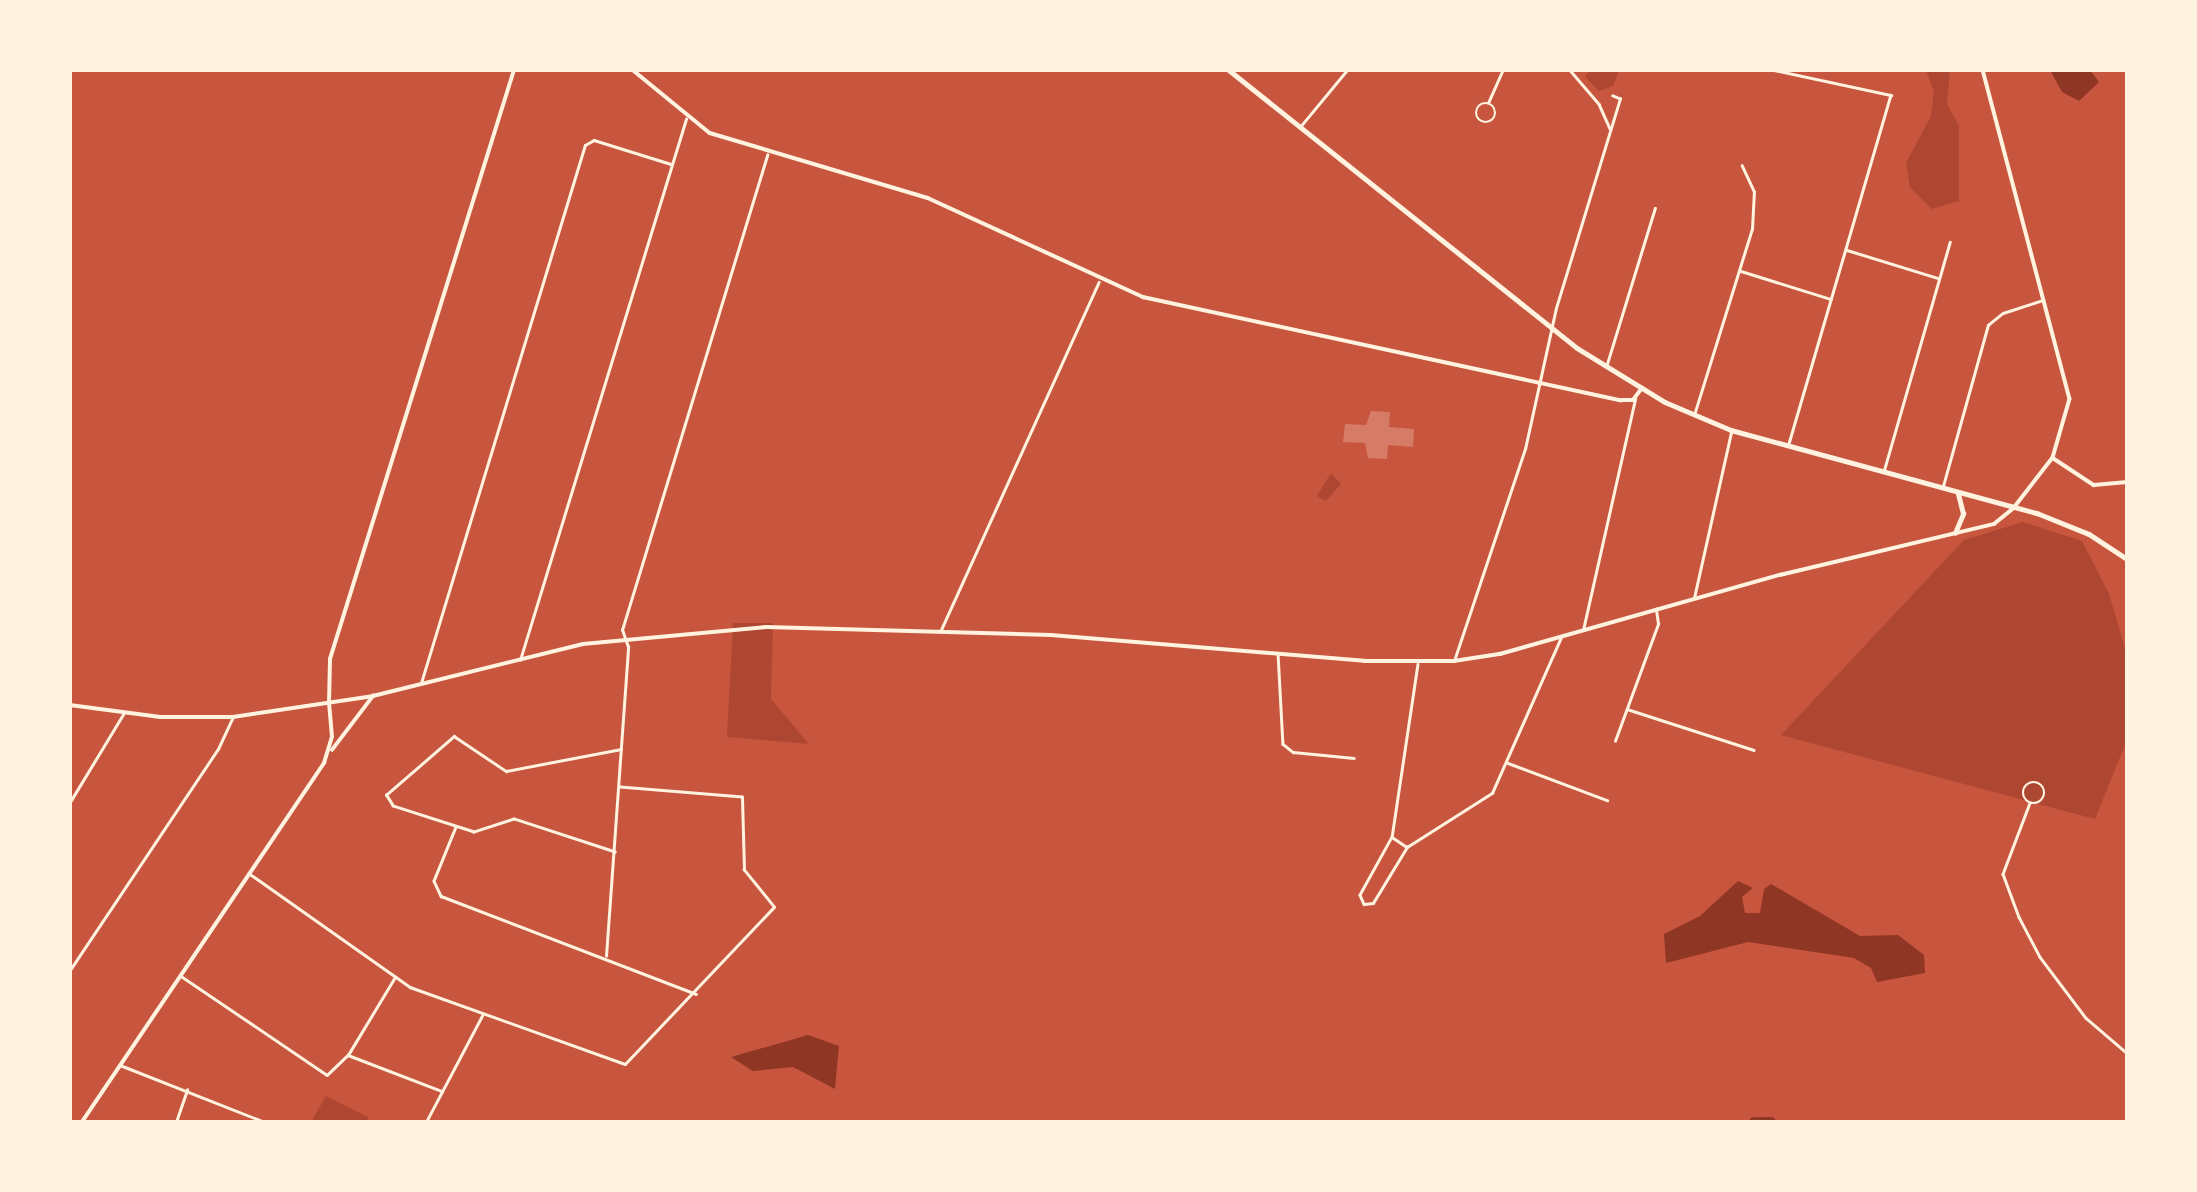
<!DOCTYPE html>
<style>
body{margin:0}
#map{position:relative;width:2197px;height:1192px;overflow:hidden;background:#c8553d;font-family:Manrope,sans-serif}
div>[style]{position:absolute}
.green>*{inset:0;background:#ae4732}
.water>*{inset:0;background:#8f3625}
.river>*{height:10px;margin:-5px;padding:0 5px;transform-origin:5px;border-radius:5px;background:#8f3625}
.building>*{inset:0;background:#d67c66}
.minor>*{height:2.5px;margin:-1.25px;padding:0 1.25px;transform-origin:1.25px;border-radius:1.25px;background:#fff3e0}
.minor>.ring{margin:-1.25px;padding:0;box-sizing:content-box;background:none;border:2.5px solid #fff3e0;border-radius:50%}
.tertiary>*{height:3.5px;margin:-1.75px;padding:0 1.75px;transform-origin:1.75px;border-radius:1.75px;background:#fff3e0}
.secondary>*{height:3.5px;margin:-1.75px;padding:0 1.75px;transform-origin:1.75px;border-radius:1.75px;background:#fff3e0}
.primary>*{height:4.5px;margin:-2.25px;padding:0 2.25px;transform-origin:2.25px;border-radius:2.25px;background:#fff3e0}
span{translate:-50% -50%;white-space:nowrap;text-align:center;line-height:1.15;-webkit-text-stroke:7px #fff3e0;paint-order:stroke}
.frame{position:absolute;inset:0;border:72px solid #fff3e0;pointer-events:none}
</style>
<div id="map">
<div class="green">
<div style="clip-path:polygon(1590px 70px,1619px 70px,1613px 86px,1599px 91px,1585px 77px)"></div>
<div style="clip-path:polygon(1926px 70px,1950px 70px,1947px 104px,1959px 126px,1959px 201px,1932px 209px,1910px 187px,1906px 163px,1931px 116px,1934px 92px)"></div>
<div style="clip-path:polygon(1331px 473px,1341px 484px,1326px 501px,1317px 496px)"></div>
<div style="clip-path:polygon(2023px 522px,2082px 541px,2109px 594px,2127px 655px,2127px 740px,2095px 819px,1781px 735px,1964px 540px)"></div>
<div style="clip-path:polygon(733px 623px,773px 623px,771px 699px,809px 744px,727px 737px)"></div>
<div style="clip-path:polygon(326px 1096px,368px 1117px,367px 1122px,311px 1122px)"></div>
</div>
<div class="water">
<div style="clip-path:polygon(2050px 70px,2090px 70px,2099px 82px,2079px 101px,2062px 92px)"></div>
<div style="clip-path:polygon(1738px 881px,1753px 888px,1742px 897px,1745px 913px,1760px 913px,1764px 889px,1771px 884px,1860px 936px,1898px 935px,1924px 955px,1925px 973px,1877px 982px,1871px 968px,1854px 958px,1748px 942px,1666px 963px,1664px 934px,1700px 916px)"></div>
<div style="clip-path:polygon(808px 1035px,839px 1046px,835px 1089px,793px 1067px,753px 1071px,731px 1057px)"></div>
</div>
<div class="river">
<div style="left:1754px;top:1122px;width:17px"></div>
</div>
<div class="building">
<div style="clip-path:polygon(1371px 411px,1390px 412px,1389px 427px,1414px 429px,1413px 447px,1388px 445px,1387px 459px,1368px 458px,1365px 443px,1343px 442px,1345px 424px,1366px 425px)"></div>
</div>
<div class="minor">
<div style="left:1570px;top:70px;width:45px;rotate:49.5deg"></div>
<div style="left:1599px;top:104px;width:27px;rotate:66deg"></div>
<div style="left:1774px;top:70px;width:120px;rotate:12.1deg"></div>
<div style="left:1891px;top:95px;width:364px;rotate:106.3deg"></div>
<div class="ring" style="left:1476px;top:103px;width:17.5px;height:17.5px"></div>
<div style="left:1488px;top:103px;width:36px;rotate:-66deg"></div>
<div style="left:1300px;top:127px;width:74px;rotate:-50.5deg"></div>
<div style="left:1847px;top:250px;width:95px;rotate:17.1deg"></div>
<div style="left:1741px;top:271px;width:94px;rotate:17.3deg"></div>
<div style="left:1606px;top:367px;width:166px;rotate:-72.9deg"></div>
<div style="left:1694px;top:415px;width:195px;rotate:-72.7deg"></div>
<div style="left:1752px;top:229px;width:37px;rotate:-87deg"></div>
<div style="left:1754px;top:192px;width:29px;rotate:-115deg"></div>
<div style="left:1884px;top:470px;width:237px;rotate:-73.9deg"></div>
<div style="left:1943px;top:486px;width:167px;rotate:-74.4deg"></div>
<div style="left:1988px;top:325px;width:19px;rotate:-39deg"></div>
<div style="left:2003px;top:313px;width:42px;rotate:-18deg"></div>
<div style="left:1694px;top:598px;width:170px;rotate:-77.4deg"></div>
<div style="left:1583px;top:630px;width:237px;rotate:-77.3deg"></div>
<div style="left:940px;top:632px;width:384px;rotate:-65.6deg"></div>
<div style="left:1278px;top:653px;width:91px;rotate:86.9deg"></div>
<div style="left:1283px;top:744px;width:13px;rotate:39deg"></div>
<div style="left:1293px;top:752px;width:61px;rotate:5.6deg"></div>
<div style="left:520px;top:660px;width:566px;rotate:-72.94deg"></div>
<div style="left:1454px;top:661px;width:224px;rotate:-71.5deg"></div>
<div style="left:1525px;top:449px;width:144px;rotate:-77.6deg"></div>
<div style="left:1556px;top:308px;width:219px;rotate:-73deg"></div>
<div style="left:1620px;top:99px;width:8px;rotate:-157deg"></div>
<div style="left:1418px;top:664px;width:175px;rotate:98.5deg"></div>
<div style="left:1392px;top:837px;width:66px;rotate:118.9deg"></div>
<div style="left:1360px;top:895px;width:10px;rotate:66deg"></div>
<div style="left:1364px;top:904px;width:9px;rotate:-6deg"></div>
<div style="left:1373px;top:903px;width:66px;rotate:-58.7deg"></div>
<div style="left:1407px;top:847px;width:101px;rotate:-32.4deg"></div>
<div style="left:1492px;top:793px;width:171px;rotate:-66.1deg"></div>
<div style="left:421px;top:683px;width:562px;rotate:-73.05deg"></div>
<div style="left:585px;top:145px;width:10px;rotate:-29deg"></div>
<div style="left:594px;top:140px;width:81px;rotate:17.3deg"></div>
<div style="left:1627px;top:709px;width:133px;rotate:17.9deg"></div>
<div style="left:1615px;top:741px;width:125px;rotate:-69.8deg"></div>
<div style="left:1658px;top:624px;width:15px;rotate:-98deg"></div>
<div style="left:1508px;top:763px;width:106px;rotate:20.5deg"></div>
<div class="ring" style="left:2023px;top:782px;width:19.5px;height:19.5px"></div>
<div style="left:70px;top:802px;width:104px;rotate:-58.8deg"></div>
<div style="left:2030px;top:803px;width:76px;rotate:110.8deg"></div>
<div style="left:2003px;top:874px;width:46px;rotate:69.6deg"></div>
<div style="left:2019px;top:917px;width:45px;rotate:62.3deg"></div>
<div style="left:2040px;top:957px;width:76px;rotate:53deg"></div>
<div style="left:2086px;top:1018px;width:54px;rotate:40.5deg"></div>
<div style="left:456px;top:827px;width:58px;rotate:112.2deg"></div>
<div style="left:434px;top:881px;width:17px;rotate:65deg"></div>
<div style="left:441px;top:896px;width:273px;rotate:21deg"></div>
<div style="left:1392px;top:837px;width:18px;rotate:34deg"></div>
<div style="left:615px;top:852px;width:106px;rotate:-161.9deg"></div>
<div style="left:514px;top:819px;width:42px;rotate:162deg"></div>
<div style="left:474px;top:832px;width:85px;rotate:-162.2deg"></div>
<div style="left:393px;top:806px;width:13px;rotate:-122deg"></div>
<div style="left:386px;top:795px;width:90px;rotate:-40.9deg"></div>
<div style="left:454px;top:736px;width:63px;rotate:33.9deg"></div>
<div style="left:506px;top:771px;width:117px;rotate:-10.8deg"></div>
<div style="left:250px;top:874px;width:196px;rotate:35.2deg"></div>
<div style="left:410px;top:987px;width:228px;rotate:19.7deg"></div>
<div style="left:625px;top:1064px;width:216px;rotate:-46.5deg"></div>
<div style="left:774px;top:907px;width:48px;rotate:-129deg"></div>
<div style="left:744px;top:870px;width:73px;rotate:-91.6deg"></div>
<div style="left:742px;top:797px;width:122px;rotate:-175.3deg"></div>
<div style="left:606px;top:956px;width:310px;rotate:-85.9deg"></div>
<div style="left:628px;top:647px;width:18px;rotate:-109deg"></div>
<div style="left:622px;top:630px;width:497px;rotate:-73deg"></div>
<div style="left:70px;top:970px;width:266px;rotate:-56.2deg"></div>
<div style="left:218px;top:749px;width:35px;rotate:-65deg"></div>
<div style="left:181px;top:976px;width:176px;rotate:34.1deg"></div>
<div style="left:327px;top:1075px;width:29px;rotate:-44deg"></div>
<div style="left:348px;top:1055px;width:91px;rotate:-58.9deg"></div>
<div style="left:348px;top:1055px;width:101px;rotate:21deg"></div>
<div style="left:120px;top:1065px;width:156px;rotate:21.5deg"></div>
<div style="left:176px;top:1122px;width:34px;rotate:-71deg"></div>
<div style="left:426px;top:1122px;width:120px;rotate:-62.2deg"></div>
</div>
<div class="tertiary">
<div style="left:633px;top:70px;width:99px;rotate:39.3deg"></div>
<div style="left:710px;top:133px;width:227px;rotate:16.6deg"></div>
<div style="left:928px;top:198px;width:237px;rotate:24.7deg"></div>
<div style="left:1143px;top:297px;width:489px;rotate:12.2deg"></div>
<div style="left:1621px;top:400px;width:12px"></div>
<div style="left:1633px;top:400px;width:15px;rotate:-53deg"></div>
<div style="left:1983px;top:70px;width:340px;rotate:75.2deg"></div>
<div style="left:2070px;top:399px;width:61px;rotate:106.1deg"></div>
<div style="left:2053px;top:458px;width:62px;rotate:127.8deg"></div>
<div style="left:2053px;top:458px;width:49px;rotate:33.4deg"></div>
<div style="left:2094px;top:485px;width:33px;rotate:-5deg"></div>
<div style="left:329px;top:704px;width:45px;rotate:-88.7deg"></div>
<div style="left:330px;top:659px;width:617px;rotate:-72.65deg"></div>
</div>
<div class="secondary">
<div style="left:70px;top:705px;width:91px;rotate:7.6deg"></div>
<div style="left:160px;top:717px;width:73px"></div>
<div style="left:233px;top:717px;width:142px;rotate:-8.5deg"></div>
<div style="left:373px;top:696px;width:216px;rotate:-13.9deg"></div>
<div style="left:583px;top:644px;width:184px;rotate:-5.3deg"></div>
<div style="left:766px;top:627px;width:285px;rotate:1.6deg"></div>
<div style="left:1051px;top:635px;width:314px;rotate:4.7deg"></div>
<div style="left:1364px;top:661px;width:90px"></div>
<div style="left:1454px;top:661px;width:47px;rotate:-8.7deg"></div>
<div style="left:1500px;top:654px;width:291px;rotate:-15.8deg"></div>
<div style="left:1780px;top:575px;width:220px;rotate:-13.4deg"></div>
<div style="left:1994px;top:524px;width:27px;rotate:-39deg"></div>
<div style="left:332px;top:750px;width:68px;rotate:-52.8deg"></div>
<div style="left:82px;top:1122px;width:433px;rotate:-56deg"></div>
<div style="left:324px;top:763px;width:27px;rotate:-73deg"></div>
<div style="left:332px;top:737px;width:33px;rotate:-95deg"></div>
</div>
<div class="primary">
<div style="left:1229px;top:70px;width:445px;rotate:38.6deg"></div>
<div style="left:1577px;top:348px;width:103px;rotate:31.5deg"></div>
<div style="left:1665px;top:402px;width:72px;rotate:23deg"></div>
<div style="left:1731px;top:430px;width:317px;rotate:15.2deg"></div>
<div style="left:2037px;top:513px;width:56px;rotate:22deg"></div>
<div style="left:2089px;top:534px;width:45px;rotate:33.3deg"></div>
<div style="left:1955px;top:533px;width:21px;rotate:-67deg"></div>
<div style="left:1963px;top:514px;width:21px;rotate:-104deg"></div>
</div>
<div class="frame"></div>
</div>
